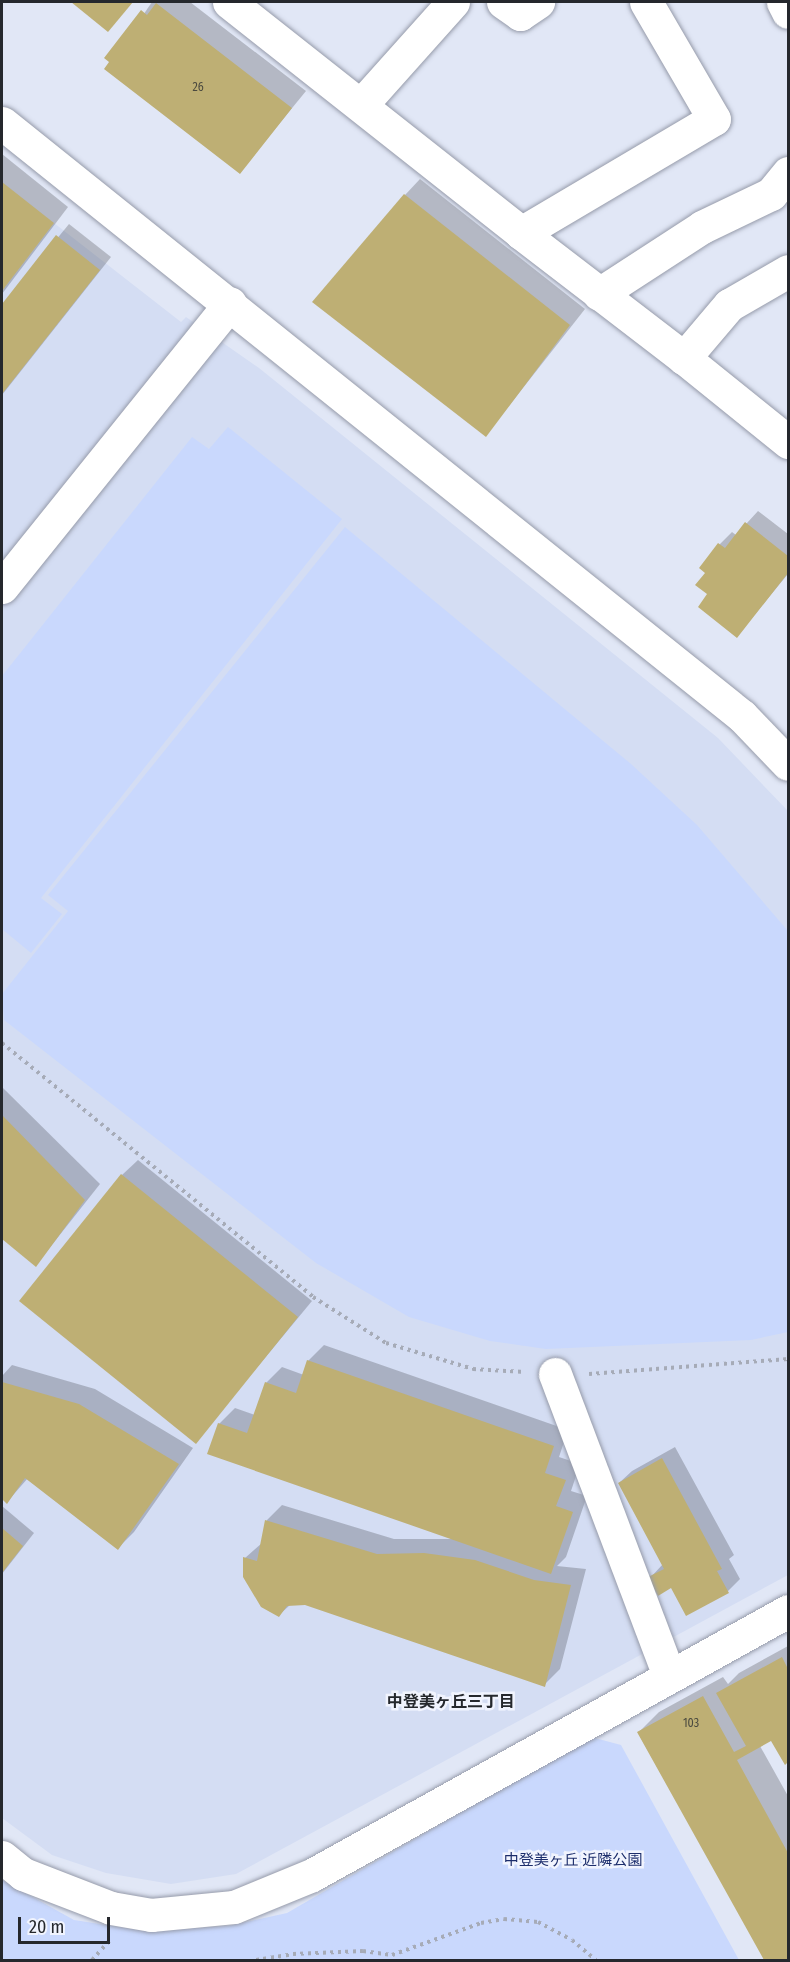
<!DOCTYPE html>
<meta charset="utf-8">
<style>
body{margin:0}
#map{position:relative;width:790px;height:1962px;overflow:hidden;background:#e1e7f6;font-family:"Fira Sans Condensed","Noto Sans JP",sans-serif}
div>[style]{position:absolute}
.built>*{inset:0;background:#d4ddf3}
.green>*{inset:0;background:#c9d8fd}
.shadow>*{inset:0;background:#0003}
.building>*{inset:0;background:#beaf74}
.path>*{height:4px;margin-top:-2px;transform-origin:0;background:repeating-linear-gradient(90deg,#a6abb7 0 3px,transparent 0 7.5px)}
.roads{filter:drop-shadow(0 0 2px #969baa) drop-shadow(0 0 2px #969baa)}
.minor>*{height:33px;margin:-16.5px;padding:0 16.5px;transform-origin:16.5px;border-radius:16.5px;background:#fff}
span{translate:-50% -50%;white-space:nowrap;text-align:center;line-height:1.15;-webkit-text-stroke:5px #f1f4fe;paint-order:stroke}
.number-label{font-size:12px;color:#4b4a3f}
.number-label span{-webkit-text-stroke-width:0}
.park-label{font-size:15px;color:#1c2d6b}
.neighbourhood-label{font-size:16px;color:#25282d;font-weight:700}
.frame{position:absolute;inset:0;border:3px solid #25282d;pointer-events:none}
.scale{position:absolute;left:18px;top:1917px;width:92px;height:27px;box-sizing:border-box;border:3px solid #25282d;border-top:0;padding-left:8px;font-size:18px;line-height:21px;white-space:nowrap;color:#25282d;-webkit-text-stroke:4px #f1f4fe;paint-order:stroke}
</style>
<div id="map">
<div class="built">
<div style="clip-path:polygon(54px 223px,181px 322px,186px 317px,259px 368px,718px 738px,788px 811px,788px 1575px,236px 1874px,171px 1884px,106px 1873px,52px 1855px,2px 1818px,2px 291px)"></div>
</div>
<div class="green">
<div style="clip-path:polygon(228px 427px,342px 519px,41px 898px,62px 914px,31px 953px,2px 929px,2px 676px,192px 437px,209px 449px)"></div>
<div style="clip-path:polygon(345px 527px,631px 764px,697px 825px,788px 931px,788px 1332px,751px 1340px,546px 1349px,490px 1341px,409px 1317px,316px 1263px,4px 1020px,2px 994px,68px 911px,48px 895px)"></div>
<div style="clip-path:polygon(591px 1737px,621px 1745px,739px 1960px,2px 1960px,2px 1880px,74px 1920px,145px 1931px,228px 1926px,287px 1913px)"></div>
</div>
<div class="shadow">
<div style="clip-path:polygon(73px 2px,132px 2px,108px 30px)"></div>
<div style="clip-path:polygon(152px 2px,190px 2px,306px 91px,240px 172px,111px 62px)"></div>
<div style="clip-path:polygon(2px 154px,68px 207px,2px 294px)"></div>
<div style="clip-path:polygon(420px 179px,585px 309px,486px 435px,405px 195px)"></div>
<div style="clip-path:polygon(69px 224px,111px 257px,2px 395px,2px 306px)"></div>
<div style="clip-path:polygon(758px 511px,788px 534px,788px 574px,737px 636px,709px 594px,707px 572px,720px 544px,732px 532px,736px 535px)"></div>
<div style="clip-path:polygon(2px 1087px,100px 1184px,36px 1265px,2px 1237px)"></div>
<div style="clip-path:polygon(138px 1160px,312px 1301px,195px 1442px,122px 1175px)"></div>
<div style="clip-path:polygon(324px 1345px,568px 1430px,559px 1457px,580px 1464px,571px 1491px,587px 1496px,566px 1557px,557px 1566px,586px 1569px,560px 1669px,544px 1685px,305px 1604px,290px 1605px,279px 1615px,245px 1558px,262px 1543px,267px 1520px,282px 1505px,394px 1539px,454px 1539px,219px 1424px,235px 1408px,255px 1415px,266px 1383px,282px 1367px,304px 1375px,308px 1361px)"></div>
<div style="clip-path:polygon(12px 1365px,95px 1389px,193px 1448px,134px 1532px,118px 1548px,28px 1478px,7px 1502px,2px 1497px,2px 1376px)"></div>
<div style="clip-path:polygon(675px 1447px,734px 1555px,729px 1559px,740px 1579px,728px 1591px,672px 1586px,650px 1578px,663px 1564px,619px 1483px,632px 1471px)"></div>
<div style="clip-path:polygon(2px 1506px,34px 1533px,2px 1574px)"></div>
<div style="clip-path:polygon(788px 1646px,788px 1761px,785px 1763px,772px 1739px,760px 1746px,788px 1796px,788px 1960px,766px 1960px,638px 1733px,659px 1712px,723px 1677px,728px 1684px,739px 1673px)"></div>
</div>
<div class="building">
<div style="clip-path:polygon(71px 2px,133px 2px,108px 32px)"></div>
<div style="clip-path:polygon(156px 3px,292px 108px,240px 174px,104px 69px,109px 62px,104px 58px,141px 10px,147px 15px)"></div>
<div style="clip-path:polygon(2px 182px,54px 223px,2px 291px)"></div>
<div style="clip-path:polygon(404px 194px,570px 325px,486px 437px,312px 302px)"></div>
<div style="clip-path:polygon(56px 235px,100px 270px,2px 394px,2px 304px)"></div>
<div style="clip-path:polygon(745px 522px,788px 556px,788px 573px,737px 638px,698px 607px,707px 594px,695px 585px,705px 573px,699px 568px,718px 543px,725px 548px)"></div>
<div style="clip-path:polygon(2px 1115px,85px 1200px,36px 1267px,2px 1239px)"></div>
<div style="clip-path:polygon(121px 1174px,298px 1317px,196px 1444px,19px 1301px)"></div>
<div style="clip-path:polygon(307px 1360px,554px 1446px,545px 1473px,566px 1480px,556px 1506px,573px 1512px,551px 1574px,207px 1454px,218px 1423px,247px 1433px,265px 1382px,296px 1393px)"></div>
<div style="clip-path:polygon(2px 1382px,79px 1404px,179px 1464px,118px 1550px,25px 1478px,7px 1504px,2px 1499px)"></div>
<div style="clip-path:polygon(662px 1458px,722px 1569px,717px 1571px,729px 1593px,686px 1616px,671px 1588px,658px 1596px,648px 1577px,664px 1569px,618px 1483px)"></div>
<div style="clip-path:polygon(265px 1520px,377px 1554px,424px 1553px,475px 1560px,534px 1580px,571px 1585px,545px 1687px,305px 1605px,287px 1606px,279px 1617px,261px 1607px,243px 1577px,243px 1557px,257px 1561px)"></div>
<div style="clip-path:polygon(2px 1528px,23px 1546px,2px 1573px)"></div>
<div style="clip-path:polygon(782px 1657px,788px 1669px,788px 1762px,785px 1765px,771px 1741px,737px 1760px,788px 1853px,788px 1960px,764px 1960px,637px 1732px,703px 1696px,734px 1752px,746px 1746px,716px 1693px)"></div>
</div>
<div class="path">
<div style="left:2px;top:1043px;width:402px;rotate:39.2deg"></div>
<div style="left:313px;top:1297px;width:86px;rotate:32.2deg"></div>
<div style="left:386px;top:1343px;width:91px;rotate:16.6deg"></div>
<div style="left:473px;top:1369px;width:52px;rotate:3.3deg"></div>
<div style="left:589px;top:1374px;width:200px;rotate:-4.3deg"></div>
<div style="left:92px;top:1960px;width:28px;rotate:-48deg"></div>
<div style="left:256px;top:1960px;width:37px;rotate:-9deg"></div>
<div style="left:293px;top:1954px;width:70px;rotate:-2.5deg"></div>
<div style="left:363px;top:1951px;width:29px;rotate:8deg"></div>
<div style="left:392px;top:1955px;width:95px;rotate:-19.8deg"></div>
<div style="left:481px;top:1923px;width:23px;rotate:-10deg"></div>
<div style="left:504px;top:1919px;width:34px;rotate:5deg"></div>
<div style="left:538px;top:1922px;width:38px;rotate:28deg"></div>
<div style="left:572px;top:1940px;width:31px;rotate:40deg"></div>
</div>
<div class="roads">
<div class="minor">
<div style="left:229px;top:2px;width:372px;rotate:38.3deg"></div>
<div style="left:521px;top:233px;width:224px;rotate:-30.6deg"></div>
<div style="left:714px;top:119px;width:135px;rotate:-120.2deg"></div>
<div style="left:503px;top:2px;width:21px;rotate:35deg"></div>
<div style="left:520px;top:14px;width:22px;rotate:-34deg"></div>
<div style="left:783px;top:2px;width:11px;rotate:63deg"></div>
<div style="left:361px;top:105px;width:138px;rotate:-48.2deg"></div>
<div style="left:2px;top:123px;width:948px;rotate:38.71deg"></div>
<div style="left:742px;top:716px;width:66px;rotate:46.2deg"></div>
<div style="left:521px;top:233px;width:205px;rotate:37.5deg"></div>
<div style="left:788px;top:271px;width:68px;rotate:150deg"></div>
<div style="left:729px;top:305px;width:70px;rotate:130.3deg"></div>
<div style="left:684px;top:358px;width:134px;rotate:38.9deg"></div>
<div style="left:599px;top:294px;width:123px;rotate:-33deg"></div>
<div style="left:702px;top:227px;width:76px;rotate:-25.6deg"></div>
<div style="left:771px;top:194px;width:27px;rotate:-51deg"></div>
<div style="left:2px;top:587px;width:364px;rotate:-51.2deg"></div>
<div style="left:555px;top:1374px;width:322px;rotate:69.3deg"></div>
<div style="left:2px;top:1857px;width:27px;rotate:39deg"></div>
<div style="left:23px;top:1874px;width:94px;rotate:21.1deg"></div>
<div style="left:111px;top:1908px;width:41px;rotate:9.9deg"></div>
<div style="left:151px;top:1915px;width:83px;rotate:-5.5deg"></div>
<div style="left:234px;top:1907px;width:84px;rotate:-22.3deg"></div>
<div style="left:312px;top:1875px;width:544px;rotate:-29.01deg"></div>
</div>
</div>
<div class="number-label">
<span style="left:198px;top:88px">26</span>
<span style="left:691px;top:1724px">103</span>
</div>
<div class="park-label">
<span style="left:573px;top:1861px">中登美ヶ丘 近隣公園</span>
</div>
<div class="neighbourhood-label">
<span style="left:451px;top:1702px">中登美ヶ丘三丁目</span>
</div>
<div class="frame"></div>
<div class="scale">20 m</div>
</div>
